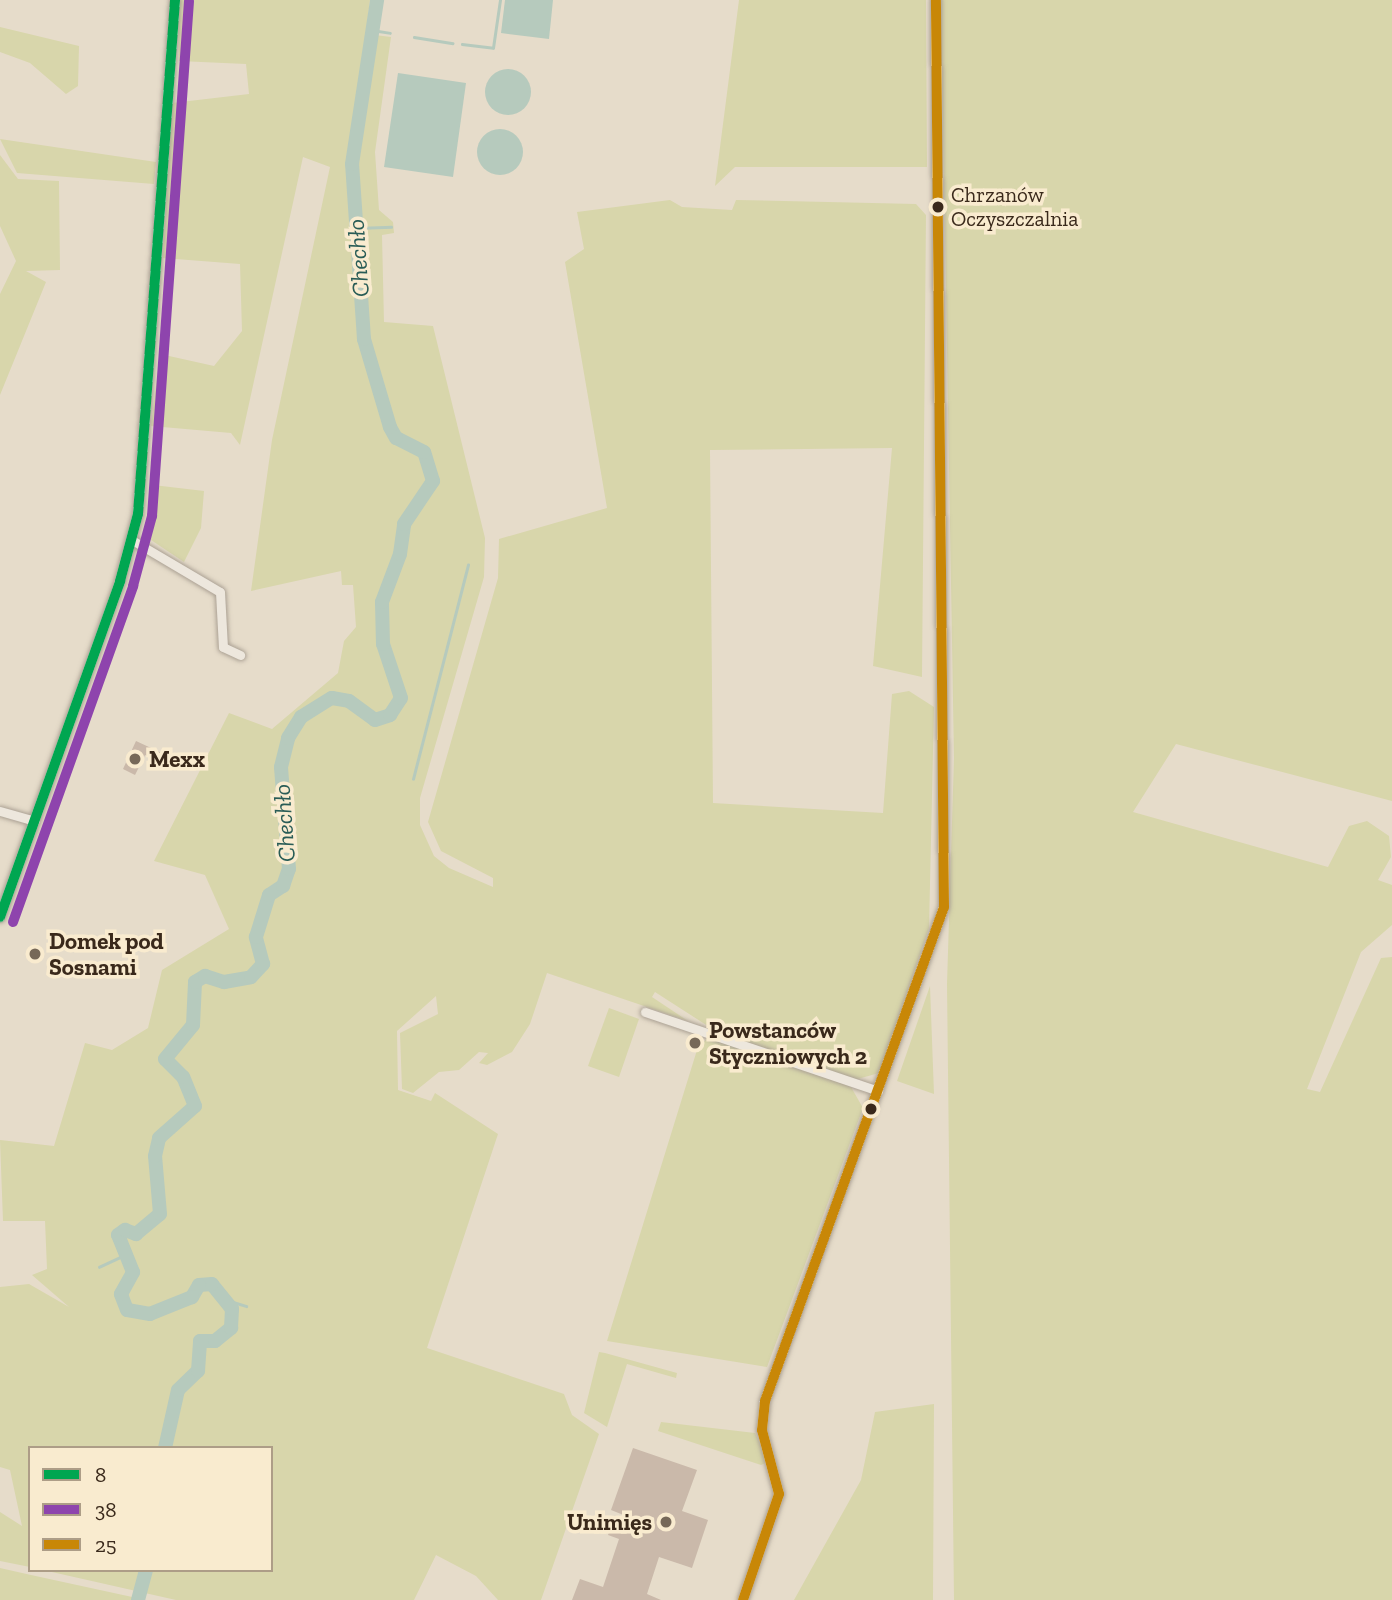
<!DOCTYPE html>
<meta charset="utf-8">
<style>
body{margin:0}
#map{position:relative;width:1392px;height:1600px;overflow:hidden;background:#e6dcca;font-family:"Zilla Slab",serif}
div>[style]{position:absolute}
.green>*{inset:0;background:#d8d6ab}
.water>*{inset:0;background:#b6cabd}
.round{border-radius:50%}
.stream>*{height:2.5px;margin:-1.25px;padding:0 1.25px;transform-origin:1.25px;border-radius:1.25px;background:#b6cabd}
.river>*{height:14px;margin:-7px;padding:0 7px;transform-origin:7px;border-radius:7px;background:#b6cabd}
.building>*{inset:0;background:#cab9aa}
.roads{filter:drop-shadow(0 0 2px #aba194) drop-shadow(0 0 2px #aba194)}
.minor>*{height:9px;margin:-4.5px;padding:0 4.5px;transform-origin:4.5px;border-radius:4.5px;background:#ede7dd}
.tertiary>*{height:10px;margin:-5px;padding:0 5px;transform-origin:5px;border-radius:5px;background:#ede7dd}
.bus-1>*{height:10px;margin:-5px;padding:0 5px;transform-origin:5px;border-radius:5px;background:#00a651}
.bus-2>*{height:10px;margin:-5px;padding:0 5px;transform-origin:5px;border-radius:5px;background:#8e44ad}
.bus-3>*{height:10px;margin:-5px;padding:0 5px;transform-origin:5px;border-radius:5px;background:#c88707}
.dots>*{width:19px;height:19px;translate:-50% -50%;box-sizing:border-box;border:4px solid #f9ebcf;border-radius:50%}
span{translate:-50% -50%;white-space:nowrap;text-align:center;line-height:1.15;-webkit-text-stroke:7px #f9ebcf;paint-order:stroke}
.bus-label{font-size:21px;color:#3a291b}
.left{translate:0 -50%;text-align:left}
.poi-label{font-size:23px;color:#3a291b;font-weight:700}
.right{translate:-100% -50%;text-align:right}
.water-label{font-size:24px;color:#295c56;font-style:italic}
.legend{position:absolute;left:28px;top:1446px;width:245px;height:126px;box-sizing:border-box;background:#f9ebcf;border:2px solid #ad9d87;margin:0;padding:9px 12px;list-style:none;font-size:21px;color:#3a291b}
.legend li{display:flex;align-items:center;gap:14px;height:35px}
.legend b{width:35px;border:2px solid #ad9d87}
</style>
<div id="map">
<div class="green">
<div style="clip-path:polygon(178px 0,370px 0,349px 169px,352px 211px,361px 211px,356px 163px,375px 35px,391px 37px,375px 152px,379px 210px,393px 222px,394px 233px,382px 235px,384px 322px,433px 326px,485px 538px,484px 577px,420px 798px,420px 825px,434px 856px,449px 868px,493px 887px,493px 878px,441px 851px,428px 822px,498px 578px,499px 539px,607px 508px,565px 262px,584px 249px,577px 212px,670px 200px,682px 207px,732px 210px,736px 200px,916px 204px,926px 215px,922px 677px,873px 666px,892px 448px,710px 450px,713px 803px,883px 813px,892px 694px,909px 691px,934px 707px,929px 928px,879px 1073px,854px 1080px,851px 1087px,863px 1108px,767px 1367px,607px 1341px,697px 1050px,714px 1030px,655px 992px,652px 997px,688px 1021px,547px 973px,530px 1024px,512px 1052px,487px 1065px,479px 1063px,488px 1053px,479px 1052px,459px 1070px,439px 1072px,413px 1093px,402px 1089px,400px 1033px,438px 1014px,436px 996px,397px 1031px,398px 1090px,431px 1101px,435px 1093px,498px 1134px,427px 1348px,564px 1394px,572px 1415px,599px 1434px,541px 1600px,498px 1600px,476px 1576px,436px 1555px,414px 1600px,176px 1600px,43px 1570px,271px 1570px,271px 1448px,30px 1448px,30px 1567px,0 1561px,0 1512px,22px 1526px,10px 1470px,0 1467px,0 1287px,29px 1284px,69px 1307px,32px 1275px,47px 1269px,45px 1221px,3px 1221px,0 1140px,54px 1146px,85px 1043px,112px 1050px,148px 1028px,162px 970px,229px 929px,205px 875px,154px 861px,229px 713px,272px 729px,338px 673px,344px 641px,356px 627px,353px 585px,342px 585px,341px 571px,251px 591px,272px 440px,330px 167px,303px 157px,240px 445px,231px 433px,151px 426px,160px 354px,214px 366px,242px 331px,240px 264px,163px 258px,172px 103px,249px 94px,246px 64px,179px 61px)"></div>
<div style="clip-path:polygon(739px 0,926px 0,927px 167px,735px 167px,715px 186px)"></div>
<div style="clip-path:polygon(941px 0,1392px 0,1392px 801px,1176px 744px,1133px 812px,1328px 867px,1349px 826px,1367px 821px,1389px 836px,1391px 857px,1378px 880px,1392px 885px,1392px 925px,1361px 952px,1307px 1089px,1320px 1092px,1381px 958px,1392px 957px,1392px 1600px,954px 1600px,947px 984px,954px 758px)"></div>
<div style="clip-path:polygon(0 27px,79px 46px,78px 86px,66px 94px,30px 63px,0 52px)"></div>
<div style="clip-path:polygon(0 139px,156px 162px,154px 184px,17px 173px)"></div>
<div style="clip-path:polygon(0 155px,18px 179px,59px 181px,60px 270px,26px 271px,46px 282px,0 395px,0 294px,16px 261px,0 226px)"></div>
<div style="clip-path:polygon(153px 485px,204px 491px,201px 528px,184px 562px,145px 536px)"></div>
<div style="clip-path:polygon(930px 986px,934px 1094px,897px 1081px)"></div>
<div style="clip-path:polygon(609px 1008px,639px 1019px,619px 1077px,588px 1066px)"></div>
<div style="clip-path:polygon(599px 1352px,605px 1353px,677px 1373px,676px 1378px,627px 1364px,607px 1427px,584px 1413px)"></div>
<div style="clip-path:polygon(934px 1404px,933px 1600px,794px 1600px,861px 1480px,875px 1412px)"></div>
<div style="clip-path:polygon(661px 1422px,755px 1433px,768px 1462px,761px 1465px,658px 1431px)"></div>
<div style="clip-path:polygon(0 1568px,31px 1575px,146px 1600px,0 1600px)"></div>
</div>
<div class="water">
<div style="clip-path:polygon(505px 0,553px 0,549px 39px,501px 33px)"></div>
<div class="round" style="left:485px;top:69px;width:46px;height:46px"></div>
<div style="clip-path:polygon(398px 73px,466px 83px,453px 177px,384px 167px)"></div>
<div class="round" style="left:477px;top:129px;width:46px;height:46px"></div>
</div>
<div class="stream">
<div style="left:372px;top:30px;width:18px;rotate:9deg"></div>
<div style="left:414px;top:37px;width:39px;rotate:9deg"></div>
<div style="left:462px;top:44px;width:31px;rotate:7deg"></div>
<div style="left:493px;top:48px;width:49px;rotate:-81.7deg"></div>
<div style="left:357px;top:228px;width:34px;rotate:-2deg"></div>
<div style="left:413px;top:779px;width:221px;rotate:-75.6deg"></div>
<div style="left:99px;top:1267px;width:31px;rotate:-25deg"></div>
<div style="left:230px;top:1301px;width:17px;rotate:17deg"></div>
</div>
<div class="river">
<div style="left:165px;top:1448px;width:59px;rotate:-77.4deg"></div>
<div style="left:178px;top:1390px;width:28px;rotate:-44deg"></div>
<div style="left:198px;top:1371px;width:30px;rotate:-86deg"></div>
<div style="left:200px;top:1341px;width:15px"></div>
<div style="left:215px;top:1341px;width:21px;rotate:-39deg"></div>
<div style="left:231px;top:1328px;width:19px;rotate:-87deg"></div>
<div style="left:232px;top:1309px;width:32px;rotate:-129deg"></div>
<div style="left:212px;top:1284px;width:13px;rotate:176deg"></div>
<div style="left:199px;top:1285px;width:14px;rotate:120deg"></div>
<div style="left:192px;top:1297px;width:45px;rotate:158deg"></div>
<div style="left:150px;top:1314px;width:23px;rotate:-170deg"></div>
<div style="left:127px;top:1310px;width:17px;rotate:-111deg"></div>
<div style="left:121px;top:1294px;width:25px;rotate:-61deg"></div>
<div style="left:133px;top:1272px;width:40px;rotate:-112deg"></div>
<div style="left:118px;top:1235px;width:9px;rotate:-36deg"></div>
<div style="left:125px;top:1230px;width:12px;rotate:20deg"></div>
<div style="left:136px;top:1234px;width:31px;rotate:-40deg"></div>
<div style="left:160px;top:1214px;width:58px;rotate:-94.9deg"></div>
<div style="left:155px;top:1156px;width:18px;rotate:-77deg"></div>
<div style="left:159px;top:1138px;width:48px;rotate:-41.6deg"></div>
<div style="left:195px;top:1106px;width:31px;rotate:-112deg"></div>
<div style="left:183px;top:1077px;width:25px;rotate:-135deg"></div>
<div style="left:165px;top:1059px;width:44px;rotate:-50.5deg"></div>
<div style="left:193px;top:1025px;width:43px;rotate:-87.3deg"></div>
<div style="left:195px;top:982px;width:12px;rotate:-31deg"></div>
<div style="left:205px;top:976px;width:20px;rotate:18deg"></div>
<div style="left:224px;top:982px;width:27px;rotate:-10deg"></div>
<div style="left:251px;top:977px;width:18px;rotate:-47deg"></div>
<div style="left:263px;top:964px;width:28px;rotate:-105deg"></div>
<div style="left:256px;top:937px;width:44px;rotate:-72.8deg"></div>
<div style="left:269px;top:895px;width:17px;rotate:-33deg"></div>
<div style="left:283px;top:886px;width:18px;rotate:-71deg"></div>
<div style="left:289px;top:869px;width:102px;rotate:-94.5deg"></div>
<div style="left:281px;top:767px;width:30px;rotate:-76deg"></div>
<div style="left:288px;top:738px;width:25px;rotate:-58deg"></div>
<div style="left:301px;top:717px;width:36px;rotate:-32deg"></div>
<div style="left:332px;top:698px;width:17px;rotate:10deg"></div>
<div style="left:349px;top:701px;width:32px;rotate:36deg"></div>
<div style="left:375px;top:720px;width:16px;rotate:-18deg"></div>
<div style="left:390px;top:715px;width:20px;rotate:-57deg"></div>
<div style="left:401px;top:698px;width:57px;rotate:-108.4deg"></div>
<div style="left:383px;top:644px;width:42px;rotate:-91.4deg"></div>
<div style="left:382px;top:602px;width:51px;rotate:-69.4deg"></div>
<div style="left:400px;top:554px;width:30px;rotate:-82deg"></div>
<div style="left:404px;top:524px;width:52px;rotate:-56deg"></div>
<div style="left:433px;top:481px;width:30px;rotate:-107deg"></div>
<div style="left:424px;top:452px;width:31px;rotate:-153deg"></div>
<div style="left:396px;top:438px;width:13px;rotate:-119deg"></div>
<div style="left:390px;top:427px;width:92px;rotate:-106.5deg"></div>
<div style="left:364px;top:339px;width:175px;rotate:-93.9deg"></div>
<div style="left:352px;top:164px;width:166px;rotate:-81.3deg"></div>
<div style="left:138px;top:1600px;width:31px;rotate:-75deg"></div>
</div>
<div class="building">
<div style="clip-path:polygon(136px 741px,164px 754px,160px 762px,145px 755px,135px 775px,123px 769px)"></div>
<div style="clip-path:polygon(633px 1448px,697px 1470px,682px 1511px,708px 1520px,692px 1568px,659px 1557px,647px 1594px,661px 1600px,572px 1600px,580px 1579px,603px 1587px,619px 1539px,608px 1535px,612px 1524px,622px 1528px,626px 1516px,611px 1510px)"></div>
</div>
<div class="roads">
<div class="minor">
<div style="left:132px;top:540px;width:102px;rotate:30.6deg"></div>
<div style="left:220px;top:592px;width:55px;rotate:86.9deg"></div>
<div style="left:223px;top:647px;width:19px;rotate:25deg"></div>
<div style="left:0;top:811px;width:36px;rotate:16deg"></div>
<div style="left:645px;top:1012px;width:246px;rotate:18.7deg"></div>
</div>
<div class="tertiary">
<div style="left:0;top:917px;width:357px;rotate:-70.3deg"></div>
<div style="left:120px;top:581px;width:69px;rotate:-75deg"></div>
<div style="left:138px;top:514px;width:515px;rotate:-85.88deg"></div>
<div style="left:743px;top:1600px;width:112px;rotate:-71.2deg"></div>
<div style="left:779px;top:1494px;width:66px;rotate:-104.9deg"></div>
<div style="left:762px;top:1430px;width:29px;rotate:-84deg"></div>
<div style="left:765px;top:1401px;width:525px;rotate:-70.08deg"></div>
<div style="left:944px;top:907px;width:907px;rotate:-90.51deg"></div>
</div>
</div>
<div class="bus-1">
<div style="left:0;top:917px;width:357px;rotate:-70.3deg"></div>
<div style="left:120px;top:581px;width:69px;rotate:-75deg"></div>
<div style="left:138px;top:514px;width:515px;rotate:-85.88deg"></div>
</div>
<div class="bus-2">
<div style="left:13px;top:922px;width:357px;rotate:-70.3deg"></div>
<div style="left:133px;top:586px;width:73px;rotate:-74.8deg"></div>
<div style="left:152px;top:516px;width:516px;rotate:-85.89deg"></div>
</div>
<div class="bus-3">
<div style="left:743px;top:1600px;width:112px;rotate:-71.2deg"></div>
<div style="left:779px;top:1494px;width:66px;rotate:-104.9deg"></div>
<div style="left:762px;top:1430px;width:29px;rotate:-84deg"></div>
<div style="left:765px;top:1401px;width:525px;rotate:-70.08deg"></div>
<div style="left:944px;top:907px;width:907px;rotate:-90.51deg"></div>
</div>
<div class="dots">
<div style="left:938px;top:207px;background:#3a291b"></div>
<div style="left:135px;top:759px;background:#766858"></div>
<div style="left:35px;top:954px;background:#766858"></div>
<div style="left:695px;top:1043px;background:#766858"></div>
<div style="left:871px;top:1109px;background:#3a291b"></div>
<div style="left:666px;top:1522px;background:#766858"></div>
</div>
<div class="bus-label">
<span class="left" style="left:951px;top:207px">Chrzanów<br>Oczyszczalnia</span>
</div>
<div class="poi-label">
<span class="left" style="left:149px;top:759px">Mexx</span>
<span class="left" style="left:49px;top:954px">Domek pod<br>Sosnami</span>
<span class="left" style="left:709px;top:1043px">Powstanców<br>Styczniowych 2</span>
<span class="right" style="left:652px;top:1522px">Unimięs</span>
</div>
<div class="water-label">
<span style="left:358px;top:258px;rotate:-94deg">Chechło</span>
<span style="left:284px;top:823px;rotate:-94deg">Chechło</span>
</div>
<ul class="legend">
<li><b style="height:9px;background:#00a651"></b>8</li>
<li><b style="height:9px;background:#8e44ad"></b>38</li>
<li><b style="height:9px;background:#c88707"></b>25</li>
</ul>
</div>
